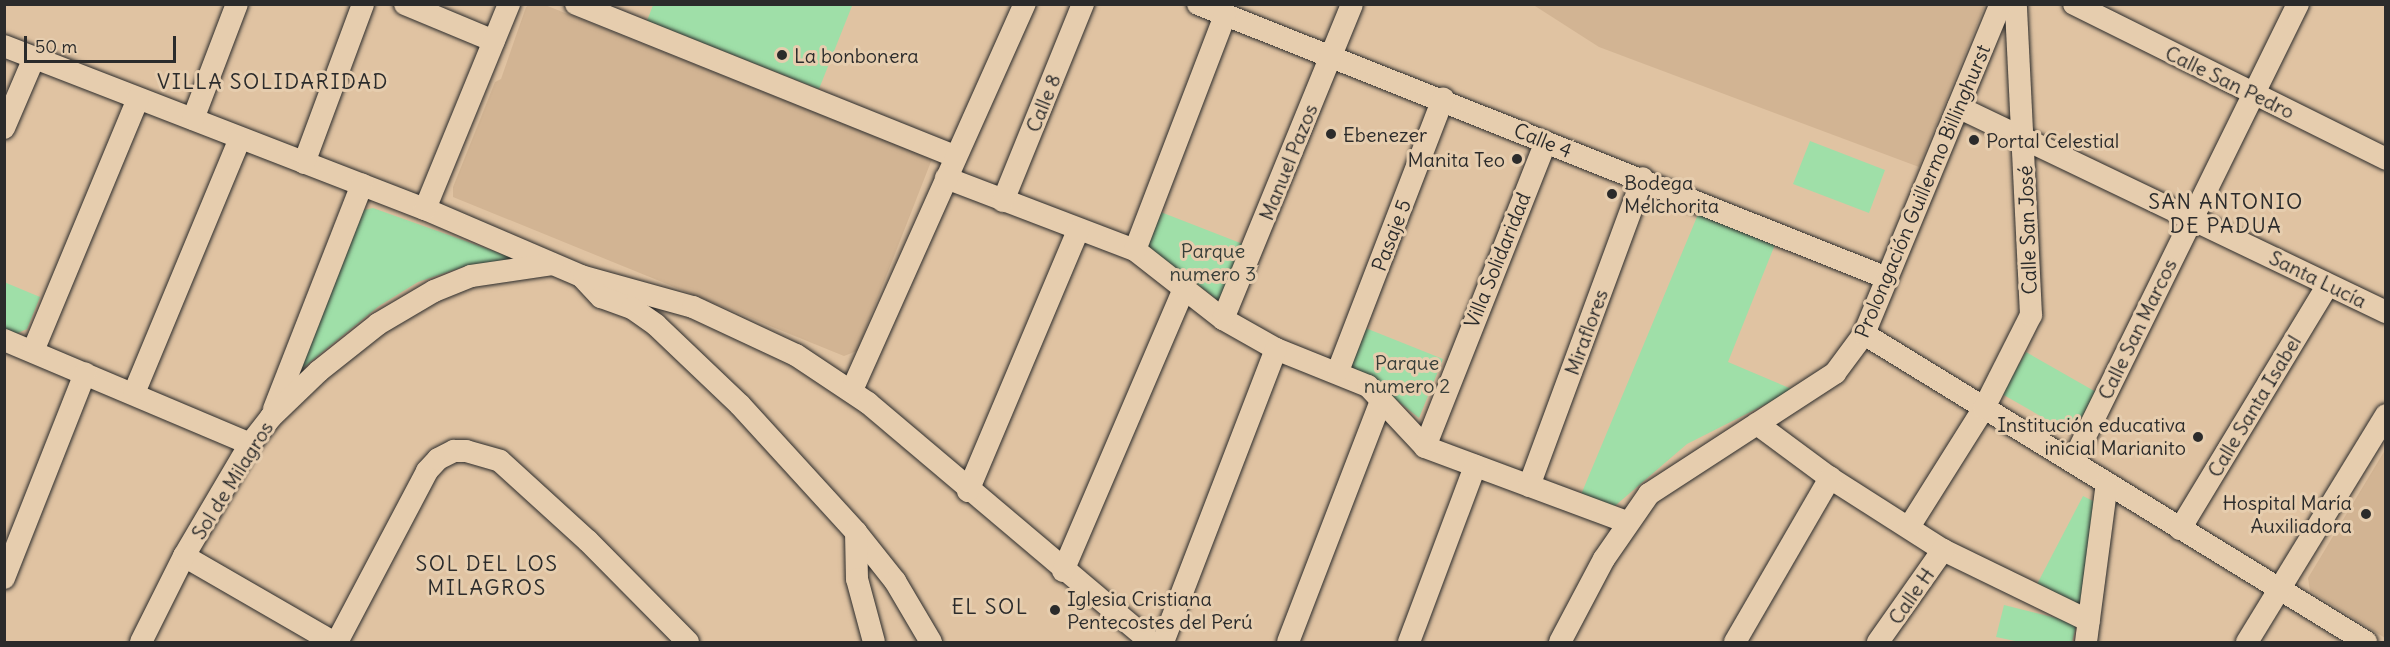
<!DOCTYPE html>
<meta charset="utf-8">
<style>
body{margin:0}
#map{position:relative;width:2390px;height:647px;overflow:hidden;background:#e0c3a2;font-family:Delius,sans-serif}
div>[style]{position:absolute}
.built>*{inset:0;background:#d2b493}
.green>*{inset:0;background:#9fdfa8}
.roads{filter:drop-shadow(0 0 2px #2b2b2b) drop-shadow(0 0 2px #2b2b2b)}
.minor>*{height:22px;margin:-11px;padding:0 11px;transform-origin:11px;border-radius:11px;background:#e6cdae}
.dots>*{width:16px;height:16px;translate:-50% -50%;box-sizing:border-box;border:3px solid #e6cdae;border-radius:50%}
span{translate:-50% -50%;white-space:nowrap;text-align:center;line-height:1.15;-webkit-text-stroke:6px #e6cdae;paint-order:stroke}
.poi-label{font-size:20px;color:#2b2b2b}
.left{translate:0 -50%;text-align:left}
.right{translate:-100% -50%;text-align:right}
.street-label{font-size:20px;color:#2b2b2b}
.park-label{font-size:20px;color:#373d38}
.neighbourhood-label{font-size:21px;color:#2b2b2b;letter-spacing:1.5px}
.frame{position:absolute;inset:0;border:6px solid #2b2b2b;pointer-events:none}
.scale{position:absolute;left:24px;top:36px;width:152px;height:27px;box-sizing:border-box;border:3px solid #2b2b2b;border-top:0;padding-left:8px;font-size:18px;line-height:21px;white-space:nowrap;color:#2b2b2b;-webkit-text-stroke:4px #e6cdae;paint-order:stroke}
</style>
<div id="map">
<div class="built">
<div style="clip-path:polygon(531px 4px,545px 5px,932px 159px,857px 351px,844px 356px,453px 197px,453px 187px,495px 82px,501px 79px,526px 7px)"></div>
<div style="clip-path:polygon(1985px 5px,1919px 167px,1599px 47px,1535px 6px)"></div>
<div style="clip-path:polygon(2385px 450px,2385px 638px,2310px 591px,2308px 578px)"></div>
</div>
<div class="green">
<div style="clip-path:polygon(848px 4px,852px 6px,819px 89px,647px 21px,653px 5px)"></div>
<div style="clip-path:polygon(1810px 141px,1885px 170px,1869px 213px,1793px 184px)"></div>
<div style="clip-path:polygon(373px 208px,516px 259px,466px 266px,418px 282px,379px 306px,293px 376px,359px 211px)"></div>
<div style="clip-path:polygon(1153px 209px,1248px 246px,1225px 306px,1187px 276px,1138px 250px)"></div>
<div style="clip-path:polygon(1699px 212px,1776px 242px,1728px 362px,1794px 390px,1687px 444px,1609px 511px,1580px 497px)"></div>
<div style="clip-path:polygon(4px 282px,40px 297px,27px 329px,9px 337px,5px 335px)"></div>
<div style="clip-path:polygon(1358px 325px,1443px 359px,1419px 418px,1378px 385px,1342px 367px)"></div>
<div style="clip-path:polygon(2026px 352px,2096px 392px,2072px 434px,2002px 394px)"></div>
<div style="clip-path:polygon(2083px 496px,2099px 504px,2079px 611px,2035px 588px)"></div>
<div style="clip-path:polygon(2004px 605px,2077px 623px,2072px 642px,2020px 642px,1996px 637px)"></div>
</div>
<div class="roads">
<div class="minor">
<div style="left:405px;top:4px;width:96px;rotate:22.6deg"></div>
<div style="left:576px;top:4px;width:408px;rotate:21.9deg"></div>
<div style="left:1198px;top:4px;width:741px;rotate:21.69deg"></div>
<div style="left:2074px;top:4px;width:348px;rotate:26.4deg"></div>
<div style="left:4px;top:46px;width:451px;rotate:21.2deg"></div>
<div style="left:425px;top:209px;width:170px;rotate:23.2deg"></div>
<div style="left:581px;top:276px;width:116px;rotate:15.5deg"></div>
<div style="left:693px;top:307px;width:114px;rotate:25deg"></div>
<div style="left:796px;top:355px;width:87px;rotate:33.7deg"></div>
<div style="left:868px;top:403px;width:370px;rotate:40.2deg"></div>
<div style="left:1958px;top:107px;width:475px;rotate:25.6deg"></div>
<div style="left:193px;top:119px;width:123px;rotate:-69.1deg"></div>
<div style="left:4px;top:128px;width:76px;rotate:-66.8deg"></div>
<div style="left:304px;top:163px;width:170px;rotate:-69.6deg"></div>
<div style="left:946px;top:178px;width:202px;rotate:20.9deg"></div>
<div style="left:1135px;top:250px;width:112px;rotate:38.1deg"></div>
<div style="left:1223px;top:319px;width:61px;rotate:29.5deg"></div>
<div style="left:1276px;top:349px;width:99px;rotate:21.9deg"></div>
<div style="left:1368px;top:386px;width:83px;rotate:46.9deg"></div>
<div style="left:1425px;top:447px;width:215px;rotate:20.4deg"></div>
<div style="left:1003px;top:201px;width:213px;rotate:-67.9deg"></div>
<div style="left:425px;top:209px;width:222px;rotate:-67.7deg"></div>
<div style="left:1135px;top:250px;width:252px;rotate:-69deg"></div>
<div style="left:584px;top:279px;width:25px;rotate:47deg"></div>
<div style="left:601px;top:297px;width:33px;rotate:20deg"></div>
<div style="left:632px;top:308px;width:29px;rotate:35deg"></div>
<div style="left:656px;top:325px;width:116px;rotate:43.6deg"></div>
<div style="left:740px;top:405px;width:172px;rotate:47.6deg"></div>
<div style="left:856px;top:532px;width:63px;rotate:51.5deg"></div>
<div style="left:895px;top:581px;width:71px;rotate:59.5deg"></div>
<div style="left:1223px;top:319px;width:340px;rotate:-67.7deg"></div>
<div style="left:1864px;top:334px;width:589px;rotate:31.53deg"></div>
<div style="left:4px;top:340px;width:267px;rotate:22.9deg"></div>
<div style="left:33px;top:351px;width:273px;rotate:-67.4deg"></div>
<div style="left:1338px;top:371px;width:292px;rotate:-68.9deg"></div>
<div style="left:852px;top:390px;width:423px;rotate:-65.9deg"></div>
<div style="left:134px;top:393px;width:276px;rotate:-67.4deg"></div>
<div style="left:274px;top:409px;width:241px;rotate:-68.6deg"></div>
<div style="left:1757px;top:424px;width:91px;rotate:36.5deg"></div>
<div style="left:1830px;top:478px;width:134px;rotate:32.5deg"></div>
<div style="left:1943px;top:550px;width:162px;rotate:25.9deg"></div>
<div style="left:1425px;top:447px;width:328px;rotate:-68.4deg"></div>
<div style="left:2073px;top:461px;width:509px;rotate:-63.79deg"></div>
<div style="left:1529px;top:486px;width:328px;rotate:-69.7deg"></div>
<div style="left:968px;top:491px;width:283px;rotate:-67.1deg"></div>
<div style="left:1909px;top:527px;width:141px;rotate:-57.8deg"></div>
<div style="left:1984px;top:408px;width:104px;rotate:-63.2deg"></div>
<div style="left:2031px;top:315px;width:311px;rotate:-92.8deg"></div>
<div style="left:2180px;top:529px;width:285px;rotate:-58.8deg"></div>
<div style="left:856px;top:532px;width:47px;rotate:88.8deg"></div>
<div style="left:857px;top:579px;width:65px;rotate:74.9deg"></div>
<div style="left:184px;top:556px;width:172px;rotate:30deg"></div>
<div style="left:1063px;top:571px;width:307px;rotate:-66.8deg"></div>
<div style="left:4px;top:578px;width:220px;rotate:-68.4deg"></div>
<div style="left:141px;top:642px;width:96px;rotate:-63.4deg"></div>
<div style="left:184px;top:556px;width:130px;rotate:-59.5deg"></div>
<div style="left:250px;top:444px;width:34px;rotate:-52deg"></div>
<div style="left:271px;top:417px;width:66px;rotate:-43.8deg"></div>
<div style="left:319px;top:371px;width:75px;rotate:-38.5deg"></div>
<div style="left:378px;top:324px;width:65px;rotate:-30.5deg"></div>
<div style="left:434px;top:291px;width:40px;rotate:-22deg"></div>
<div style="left:471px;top:276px;width:82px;rotate:-8.4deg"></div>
<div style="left:337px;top:642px;width:193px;rotate:-62.2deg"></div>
<div style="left:427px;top:471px;width:16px;rotate:-47deg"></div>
<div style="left:438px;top:459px;width:18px;rotate:-27deg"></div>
<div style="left:454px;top:451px;width:12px"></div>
<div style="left:466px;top:451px;width:35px;rotate:16deg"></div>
<div style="left:500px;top:461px;width:119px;rotate:42.3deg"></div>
<div style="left:588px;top:541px;width:142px;rotate:45.3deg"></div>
<div style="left:1163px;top:642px;width:314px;rotate:-68.9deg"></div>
<div style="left:1288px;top:642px;width:258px;rotate:-68.9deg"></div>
<div style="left:1409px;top:642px;width:188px;rotate:-69.4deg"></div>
<div style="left:1560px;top:642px;width:94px;rotate:-62.1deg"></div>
<div style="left:1604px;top:559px;width:79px;rotate:-55.3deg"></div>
<div style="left:1649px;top:494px;width:222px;rotate:-33deg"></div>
<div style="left:1835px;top:373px;width:49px;rotate:-53.4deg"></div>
<div style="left:1864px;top:334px;width:357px;rotate:-67.5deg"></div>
<div style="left:1735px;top:642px;width:190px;rotate:-59.9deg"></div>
<div style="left:1878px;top:642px;width:113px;rotate:-54.8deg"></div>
<div style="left:2086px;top:642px;width:160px;rotate:-82.5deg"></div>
<div style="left:2247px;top:642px;width:266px;rotate:-58.5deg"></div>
</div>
</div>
<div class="dots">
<div style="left:782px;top:55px;background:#2b2b2b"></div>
<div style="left:1331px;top:134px;background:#2b2b2b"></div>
<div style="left:1974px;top:140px;background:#2b2b2b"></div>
<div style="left:1517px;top:159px;background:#2b2b2b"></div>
<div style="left:1612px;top:194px;background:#2b2b2b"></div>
<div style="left:2198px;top:437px;background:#2b2b2b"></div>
<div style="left:2366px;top:514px;background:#2b2b2b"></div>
<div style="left:1055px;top:610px;background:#2b2b2b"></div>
</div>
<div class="poi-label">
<span class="left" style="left:794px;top:55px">La bonbonera</span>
<span class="left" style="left:1343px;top:134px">Ebenezer</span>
<span class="left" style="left:1986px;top:140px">Portal Celestial</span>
<span class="right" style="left:1505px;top:159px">Manita Teo</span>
<span class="left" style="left:1624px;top:194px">Bodega<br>Melchorita</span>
<span class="right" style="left:2186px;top:436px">Institución educativa<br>inicial Marianito</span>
<span class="right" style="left:2352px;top:514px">Hospital María<br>Auxiliadora</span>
<span class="left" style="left:1067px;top:610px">Iglesia Cristiana<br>Pentecostes del Perú</span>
</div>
<div class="street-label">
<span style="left:2230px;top:82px;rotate:26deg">Calle San Pedro</span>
<span style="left:1043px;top:103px;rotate:-68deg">Calle 8</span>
<span style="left:1543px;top:140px;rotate:22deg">Calle 4</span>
<span style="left:1288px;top:162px;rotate:-68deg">Manuel Pazos</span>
<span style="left:1922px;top:191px;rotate:-67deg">Prolongación Guillermo Billinghurst</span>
<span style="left:2027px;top:230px;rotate:-92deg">Calle San José</span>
<span style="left:1391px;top:235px;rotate:-69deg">Pasaje 5</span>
<span style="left:1497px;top:260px;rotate:-68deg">Villa Solidaridad</span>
<span style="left:2318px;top:279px;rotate:26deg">Santa Lucía</span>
<span style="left:2137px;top:329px;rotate:-64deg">Calle San Marcos</span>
<span style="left:1586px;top:332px;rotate:-70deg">Miraflores</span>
<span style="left:2254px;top:406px;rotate:-59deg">Calle Santa Isabel</span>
<span style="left:232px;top:480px;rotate:-58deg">Sol de Milagros</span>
<span style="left:1911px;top:596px;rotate:-55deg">Calle H</span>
</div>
<div class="park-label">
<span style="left:1213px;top:262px">Parque<br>numero 3</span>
<span style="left:1407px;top:374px">Parque<br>numero 2</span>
</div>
<div class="neighbourhood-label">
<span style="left:273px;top:82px">VILLA SOLIDARIDAD</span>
<span style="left:2226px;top:214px">SAN ANTONIO<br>DE PADUA</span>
<span style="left:487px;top:576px">SOL DEL LOS<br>MILAGROS</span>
<span style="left:990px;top:607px">EL SOL</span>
</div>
<div class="frame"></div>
<div class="scale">50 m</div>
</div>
